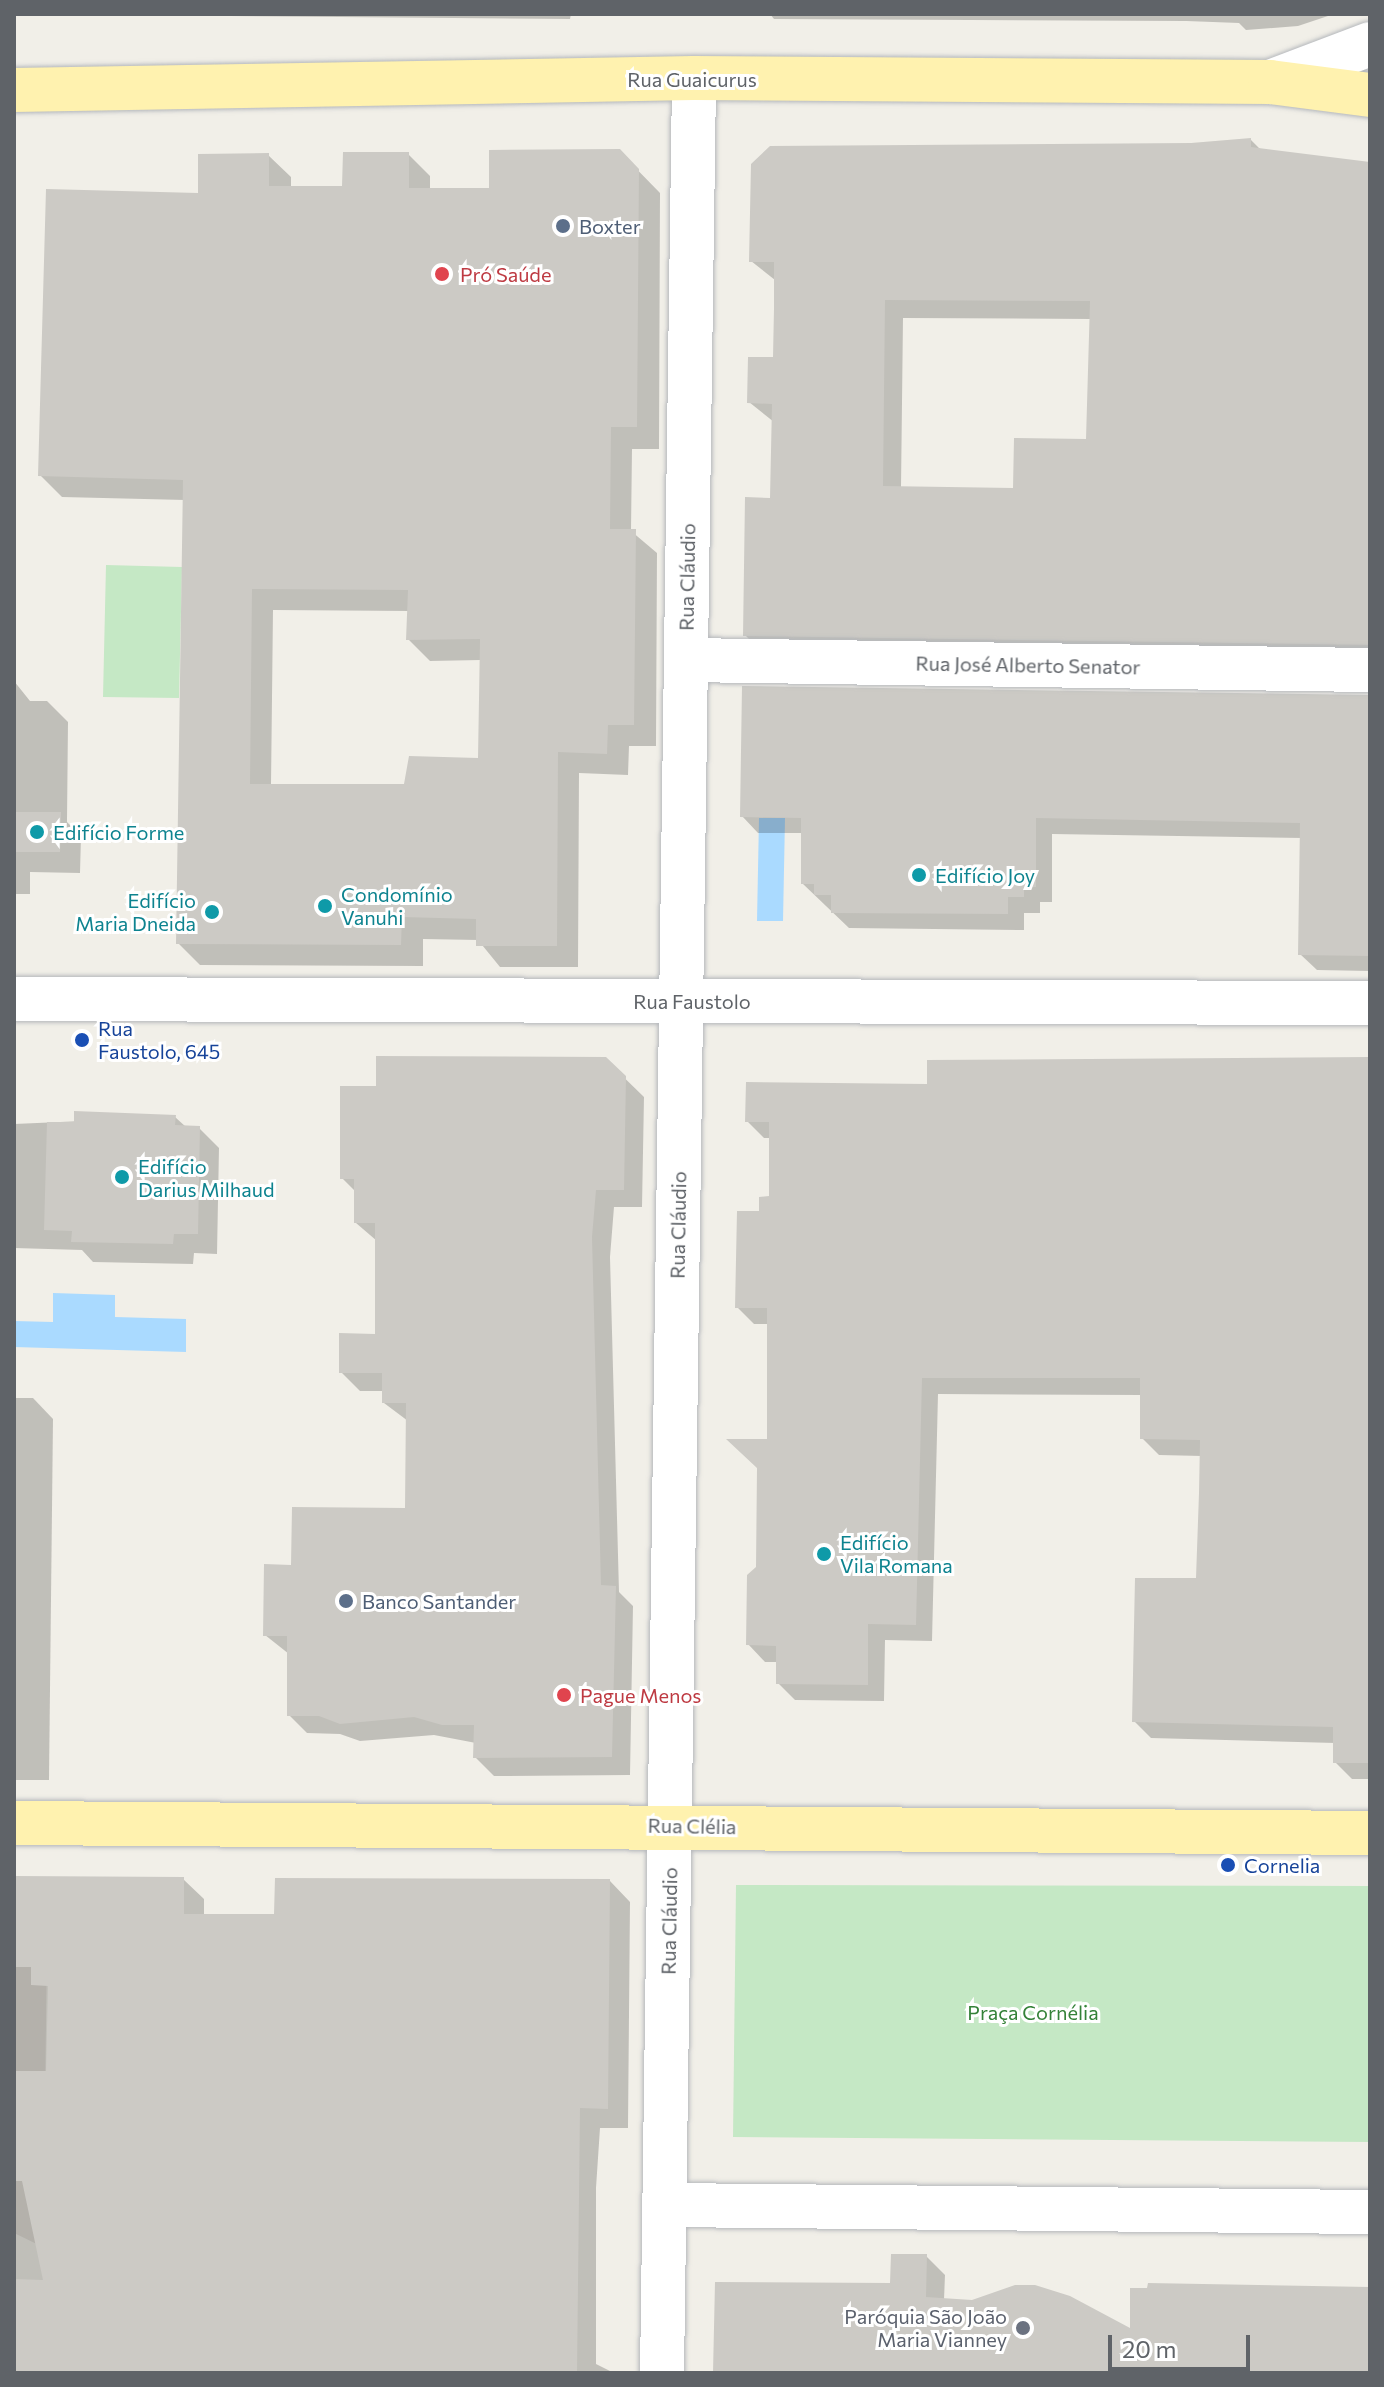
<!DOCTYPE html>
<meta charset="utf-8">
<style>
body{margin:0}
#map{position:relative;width:1384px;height:2387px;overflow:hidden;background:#f1efe8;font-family:Commissioner,sans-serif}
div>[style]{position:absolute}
.education>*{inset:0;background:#e1ded6}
.green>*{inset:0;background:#c5e8c5}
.water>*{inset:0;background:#aadaff}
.shadow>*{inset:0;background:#0003}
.building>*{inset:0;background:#cccac5}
.roads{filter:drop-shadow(0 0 2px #b5b8bc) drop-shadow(0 0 2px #b5b8bc)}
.street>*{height:44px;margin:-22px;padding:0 22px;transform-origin:22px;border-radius:22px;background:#fff}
.secondary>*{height:44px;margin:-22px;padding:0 22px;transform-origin:22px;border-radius:22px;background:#fff}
.primary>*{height:44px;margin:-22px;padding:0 22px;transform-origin:22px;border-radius:22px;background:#fff2af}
.dots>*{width:22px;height:22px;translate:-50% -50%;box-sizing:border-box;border:4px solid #fff;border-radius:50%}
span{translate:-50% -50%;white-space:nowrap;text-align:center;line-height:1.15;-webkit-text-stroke:6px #fff;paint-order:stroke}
.street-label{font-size:20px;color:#5f6368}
.service-label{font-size:20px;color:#4e5e75}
.left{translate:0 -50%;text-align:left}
.health-label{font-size:20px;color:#be3a42}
.culture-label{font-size:20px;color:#0d838f}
.right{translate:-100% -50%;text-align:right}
.transit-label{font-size:20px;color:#164399}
.park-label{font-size:20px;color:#348238}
.worship-label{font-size:20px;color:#5b616d}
.frame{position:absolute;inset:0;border:16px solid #5f6368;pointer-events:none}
.scale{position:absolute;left:1108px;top:2335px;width:142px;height:36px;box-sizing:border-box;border:4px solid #5f6368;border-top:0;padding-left:10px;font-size:24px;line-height:28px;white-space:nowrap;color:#5f6368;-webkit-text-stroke:6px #fff;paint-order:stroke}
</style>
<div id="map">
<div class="education">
<div style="clip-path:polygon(14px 1877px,48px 1877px,43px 2247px,14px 2233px)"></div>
</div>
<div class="green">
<div style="clip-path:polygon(106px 565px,182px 567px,179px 698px,103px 697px)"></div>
<div style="clip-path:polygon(736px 1885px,1370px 1886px,1370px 2142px,733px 2137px)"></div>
</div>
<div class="water">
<div style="clip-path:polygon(759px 818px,785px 818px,783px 921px,757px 921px)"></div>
<div style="clip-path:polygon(53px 1293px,115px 1295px,115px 1317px,186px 1319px,186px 1352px,14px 1347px,14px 1321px,53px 1322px)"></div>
</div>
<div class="shadow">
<div style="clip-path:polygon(14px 14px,571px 14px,570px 19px)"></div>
<div style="clip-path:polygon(770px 14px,1334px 14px,1298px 26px,1246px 30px,1239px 23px,1186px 21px,774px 19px)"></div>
<div style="clip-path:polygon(evenodd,1251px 140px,1261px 150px,1370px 164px,1370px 652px,764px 654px,745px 635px,772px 500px,774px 422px,749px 402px,775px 359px,775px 280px,751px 261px,1191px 145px,1251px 140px,903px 318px,1091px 319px,1088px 441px,1015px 490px,901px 488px,903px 318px)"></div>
<div style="clip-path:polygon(evenodd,619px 151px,660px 193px,659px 449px,632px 449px,631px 531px,657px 553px,656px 746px,629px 746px,628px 775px,579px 773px,578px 967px,500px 967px,478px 940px,423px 939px,423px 966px,200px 965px,178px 943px,185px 500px,62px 497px,40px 475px,200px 195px,268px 155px,291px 177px,291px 188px,344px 188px,408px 154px,430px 176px,430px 190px,491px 190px,619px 151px,273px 610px,409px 611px,408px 639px,430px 661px,481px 660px,480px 760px,406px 786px,271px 786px,273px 610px)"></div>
<div style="clip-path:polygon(14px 681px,30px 701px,47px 701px,68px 722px,67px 822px,81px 836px,80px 873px,30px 872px,30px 894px,14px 894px)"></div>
<div style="clip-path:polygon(1370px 697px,1370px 971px,1317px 970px,1300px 954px,1302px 838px,1052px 834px,1052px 902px,1040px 902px,1040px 913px,1024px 913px,1024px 930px,849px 928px,803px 884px,803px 833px,758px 833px,742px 816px)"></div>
<div style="clip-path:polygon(605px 1059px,644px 1097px,642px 1207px,614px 1207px,610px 1257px,619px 1592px,633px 1606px,630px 1775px,494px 1776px,475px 1757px,476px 1743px,434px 1735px,360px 1741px,340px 1734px,307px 1733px,289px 1715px,289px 1654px,265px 1635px,293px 1567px,407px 1510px,408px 1421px,384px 1403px,384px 1391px,360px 1391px,341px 1372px,377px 1336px,377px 1241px,356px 1223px,356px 1192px,342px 1178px,378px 1088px)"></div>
<div style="clip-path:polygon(1370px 1059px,1370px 1779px,1352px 1779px,1335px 1762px,1335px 1743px,1151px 1738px,1134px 1721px,1198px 1580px,1202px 1456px,1159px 1455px,1142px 1438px,1142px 1395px,938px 1394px,932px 1641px,885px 1640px,884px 1701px,795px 1700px,778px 1683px,778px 1662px,765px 1662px,748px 1644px,758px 1568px,759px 1468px,769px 1441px,769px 1324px,754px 1324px,737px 1307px,761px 1213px,771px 1198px,771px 1138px,764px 1138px,747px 1121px,929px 1086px)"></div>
<div style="clip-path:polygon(175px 1117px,186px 1127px,199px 1128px,219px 1148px,217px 1254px,194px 1253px,193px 1264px,93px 1262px,82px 1250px,14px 1248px,14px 1124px)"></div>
<div style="clip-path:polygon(14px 1398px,33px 1398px,53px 1419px,49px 1780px,14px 1780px)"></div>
<div style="clip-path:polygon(14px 1878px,183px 1879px,204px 1899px,204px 1916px,276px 1916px,610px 1881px,630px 1902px,628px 2128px,600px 2128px,596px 2188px,596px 2364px,614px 2373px,14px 2373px)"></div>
<div style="clip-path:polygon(926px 2256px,945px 2275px,944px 2300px,1132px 2332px,1370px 2289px,1370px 2373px,715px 2373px,892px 2285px)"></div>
</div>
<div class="building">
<div style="clip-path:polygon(evenodd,1251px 138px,1251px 147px,1370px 162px,1370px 645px,743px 636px,745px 497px,770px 498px,772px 404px,747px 403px,748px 357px,773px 357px,774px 308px,774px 262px,749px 262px,751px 164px,770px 146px,1191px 143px,1251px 138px,885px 300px,1090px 301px,1086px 439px,1014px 438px,1013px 488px,883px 486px,885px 300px)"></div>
<div style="clip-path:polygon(evenodd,620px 149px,639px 169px,637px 427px,611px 427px,610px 529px,636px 529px,634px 725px,608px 725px,607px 754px,558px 752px,557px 946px,476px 946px,476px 919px,402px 917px,401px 945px,176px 944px,183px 480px,38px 476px,46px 189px,198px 193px,198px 154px,269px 153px,269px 186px,342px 186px,343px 152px,409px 152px,409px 188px,489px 188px,489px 150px,620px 149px,252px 589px,408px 590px,406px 640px,480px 639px,478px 758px,409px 756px,404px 784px,250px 784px,252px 589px)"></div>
<div style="clip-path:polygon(742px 686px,1370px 695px,1370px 956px,1298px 955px,1300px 823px,1036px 818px,1036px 887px,1024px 887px,1024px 897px,1008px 897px,1008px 914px,831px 913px,831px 895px,814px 895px,814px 884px,801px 884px,801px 818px,740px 817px)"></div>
<div style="clip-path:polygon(14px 812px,61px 812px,60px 852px,14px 852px)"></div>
<div style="clip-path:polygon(376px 1056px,606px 1057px,626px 1076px,624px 1190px,596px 1190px,592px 1237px,601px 1585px,616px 1586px,612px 1757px,473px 1758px,474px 1725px,442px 1725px,414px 1717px,340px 1724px,319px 1716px,287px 1716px,287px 1636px,263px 1636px,264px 1564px,291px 1565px,292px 1507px,405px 1508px,406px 1403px,382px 1403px,382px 1373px,339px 1373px,339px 1333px,375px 1334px,375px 1223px,354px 1223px,354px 1179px,340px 1179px,340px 1086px,376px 1086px)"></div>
<div style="clip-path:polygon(1370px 1057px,1370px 1763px,1333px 1763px,1333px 1727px,1132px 1722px,1135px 1578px,1196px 1578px,1199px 1493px,1200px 1440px,1140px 1439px,1140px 1378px,922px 1378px,916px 1625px,868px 1624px,868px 1685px,776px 1684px,776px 1646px,746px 1645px,747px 1575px,756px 1567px,757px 1468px,726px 1439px,767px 1439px,767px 1308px,735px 1308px,737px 1211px,759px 1211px,759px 1197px,769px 1196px,769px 1122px,745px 1122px,746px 1082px,927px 1084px,927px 1060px)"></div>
<div style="clip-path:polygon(74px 1111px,176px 1115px,175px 1125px,200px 1126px,198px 1234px,174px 1234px,173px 1244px,71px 1242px,72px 1231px,44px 1230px,47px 1122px,74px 1122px)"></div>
<div style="clip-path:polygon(14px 1876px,184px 1877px,184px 1914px,274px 1914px,275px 1878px,610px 1879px,608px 2109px,580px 2108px,577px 2373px,14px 2373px,14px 2279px,43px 2280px,22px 2181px,14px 2181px,14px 2071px,46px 2071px,48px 1986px,31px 1985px,31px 1967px,14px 1967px)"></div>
<div style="clip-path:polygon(891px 2254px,927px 2254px,926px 2297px,972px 2300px,1015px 2285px,1035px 2285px,1070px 2296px,1130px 2328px,1130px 2288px,1147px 2288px,1148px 2283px,1370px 2287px,1370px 2373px,713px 2373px,715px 2282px,890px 2283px)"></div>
</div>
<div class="roads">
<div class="street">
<div style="left:1270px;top:82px;width:107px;rotate:-20.8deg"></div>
<div style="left:686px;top:660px;width:684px;rotate:0.84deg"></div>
<div style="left:665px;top:2205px;width:705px;rotate:0.57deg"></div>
<div style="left:662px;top:2373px;width:2295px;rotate:-89.2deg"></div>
</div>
<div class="secondary">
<div style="left:14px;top:999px;width:1356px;rotate:0.17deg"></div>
</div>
<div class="primary">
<div style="left:14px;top:90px;width:680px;rotate:-1.01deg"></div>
<div style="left:694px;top:78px;width:576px;rotate:0.4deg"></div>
<div style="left:1270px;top:82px;width:101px;rotate:7.4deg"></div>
<div style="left:14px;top:1823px;width:1356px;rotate:0.42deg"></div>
</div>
</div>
<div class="dots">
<div style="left:563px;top:226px;background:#5c6f8a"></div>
<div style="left:442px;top:274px;background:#e0444e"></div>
<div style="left:37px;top:832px;background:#0f9aa8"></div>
<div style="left:919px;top:875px;background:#0f9aa8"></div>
<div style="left:325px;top:906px;background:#0f9aa8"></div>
<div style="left:212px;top:912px;background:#0f9aa8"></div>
<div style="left:82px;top:1040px;background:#1a4fb4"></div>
<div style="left:122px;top:1177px;background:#0f9aa8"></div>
<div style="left:824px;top:1554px;background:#0f9aa8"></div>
<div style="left:346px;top:1601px;background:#5c6f8a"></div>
<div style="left:564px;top:1695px;background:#e0444e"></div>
<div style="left:1228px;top:1865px;background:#1a4fb4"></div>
<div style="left:1023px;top:2328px;background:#6b7280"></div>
</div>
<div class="street-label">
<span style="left:692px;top:79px">Rua Guaicurus</span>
<span style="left:687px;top:577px;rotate:-89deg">Rua Cláudio</span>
<span style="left:1028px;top:665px;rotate:1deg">Rua José Alberto Senator</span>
<span style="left:692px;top:1001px">Rua Faustolo</span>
<span style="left:678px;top:1225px;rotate:-89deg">Rua Cláudio</span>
<span style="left:692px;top:1826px;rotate:1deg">Rua Clélia</span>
<span style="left:669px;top:1921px;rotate:-89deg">Rua Cláudio</span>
</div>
<div class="service-label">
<span class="left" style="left:579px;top:226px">Boxter</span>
<span class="left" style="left:362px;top:1601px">Banco Santander</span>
</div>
<div class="health-label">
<span class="left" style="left:460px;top:274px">Pró Saúde</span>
<span class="left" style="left:580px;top:1695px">Pague Menos</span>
</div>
<div class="culture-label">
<span class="left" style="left:53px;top:832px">Edifício Forme</span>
<span class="left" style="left:935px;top:875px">Edifício Joy</span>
<span class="left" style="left:341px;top:906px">Condomínio<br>Vanuhi</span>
<span class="right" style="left:196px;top:912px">Edifício<br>Maria Dneida</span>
<span class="left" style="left:138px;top:1178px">Edifício<br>Darius Milhaud</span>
<span class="left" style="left:840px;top:1554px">Edifício<br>Vila Romana</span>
</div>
<div class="transit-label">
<span class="left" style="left:98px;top:1040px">Rua<br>Faustolo, 645</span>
<span class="left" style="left:1244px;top:1865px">Cornelia</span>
</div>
<div class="park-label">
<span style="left:1033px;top:2012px">Praça Cornélia</span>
</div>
<div class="worship-label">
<span class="right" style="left:1007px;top:2328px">Paróquia São João<br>Maria Vianney</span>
</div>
<div class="frame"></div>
<div class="scale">20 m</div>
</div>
